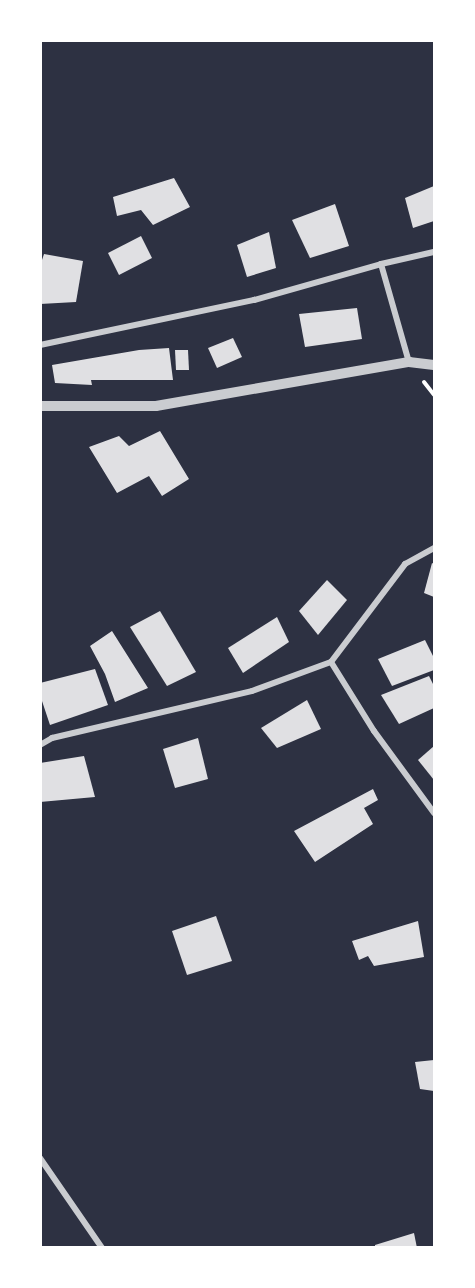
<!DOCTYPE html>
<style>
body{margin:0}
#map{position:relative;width:475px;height:1288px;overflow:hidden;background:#2d3142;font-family:"PT Sans",sans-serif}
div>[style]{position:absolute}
.building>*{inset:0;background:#e0e0e3}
.path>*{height:4px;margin:-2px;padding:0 2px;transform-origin:2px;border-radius:2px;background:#fff}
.minor>*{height:6px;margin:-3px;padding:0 3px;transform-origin:3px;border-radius:3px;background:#caccd0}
.tertiary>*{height:10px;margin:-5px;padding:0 5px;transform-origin:5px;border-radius:5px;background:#caccd0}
span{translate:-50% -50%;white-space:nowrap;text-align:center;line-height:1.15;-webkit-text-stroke:5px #fff;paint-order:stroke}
.frame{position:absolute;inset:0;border:42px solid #fff;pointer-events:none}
</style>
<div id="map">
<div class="building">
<div style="clip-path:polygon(174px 178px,190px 207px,153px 225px,141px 210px,117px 216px,113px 197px)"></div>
<div style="clip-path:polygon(434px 186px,434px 221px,413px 228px,405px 198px)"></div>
<div style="clip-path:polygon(335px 204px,349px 246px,310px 258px,292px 220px)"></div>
<div style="clip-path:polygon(269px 232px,276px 268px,247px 277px,237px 245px)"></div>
<div style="clip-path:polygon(141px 236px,152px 258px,119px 275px,108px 253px)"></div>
<div style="clip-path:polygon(44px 254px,83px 261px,76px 302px,40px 304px,40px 266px)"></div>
<div style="clip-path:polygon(357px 308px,362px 339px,305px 347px,299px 314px)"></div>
<div style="clip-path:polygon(233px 338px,242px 357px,217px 368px,208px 348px)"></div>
<div style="clip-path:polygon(169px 348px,173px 380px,91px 380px,92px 385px,55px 383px,52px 365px,139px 350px)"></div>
<div style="clip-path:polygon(175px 350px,188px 350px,189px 370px,176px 370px)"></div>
<div style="clip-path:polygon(160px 431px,189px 479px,162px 496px,149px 476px,117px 493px,89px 447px,119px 436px,129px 446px)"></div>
<div style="clip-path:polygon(432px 563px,434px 564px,434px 597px,424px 593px)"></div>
<div style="clip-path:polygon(327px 580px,347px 600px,318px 635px,299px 611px)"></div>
<div style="clip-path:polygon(160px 611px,196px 672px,167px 686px,130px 627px)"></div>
<div style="clip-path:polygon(277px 617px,289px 642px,243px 673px,228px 648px)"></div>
<div style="clip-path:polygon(112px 631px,148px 688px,115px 702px,105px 674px,90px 646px)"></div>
<div style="clip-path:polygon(425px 640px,434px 658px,434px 670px,392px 686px,378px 659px)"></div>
<div style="clip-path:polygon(95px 669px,108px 705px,50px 725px,40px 695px,40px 683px)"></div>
<div style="clip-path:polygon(429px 676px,434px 686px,434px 708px,399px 724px,381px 695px)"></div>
<div style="clip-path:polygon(307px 700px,321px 729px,277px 748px,261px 728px)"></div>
<div style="clip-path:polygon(198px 738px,208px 779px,175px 788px,163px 749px)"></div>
<div style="clip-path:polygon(434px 746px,434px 780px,418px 760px)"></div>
<div style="clip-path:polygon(84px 756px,95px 797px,40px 802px,40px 763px)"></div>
<div style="clip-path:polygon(373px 789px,378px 800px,364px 808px,373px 824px,315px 862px,294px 831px)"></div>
<div style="clip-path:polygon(216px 916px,232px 961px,187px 975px,172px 931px)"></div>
<div style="clip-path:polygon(418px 921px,424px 957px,374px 966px,368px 956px,359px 960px,352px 941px)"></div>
<div style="clip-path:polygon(434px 1060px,434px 1091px,420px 1089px,415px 1062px)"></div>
<div style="clip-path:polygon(414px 1233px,417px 1248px,375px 1248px,375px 1245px)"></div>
</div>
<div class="path">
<div style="left:424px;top:382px;width:16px;rotate:52deg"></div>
</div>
<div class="minor">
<div style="left:381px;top:264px;width:102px;rotate:74.1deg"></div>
<div style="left:40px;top:345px;width:219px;rotate:-11.9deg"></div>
<div style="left:254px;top:300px;width:132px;rotate:-15.8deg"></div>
<div style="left:381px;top:264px;width:54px;rotate:-12.8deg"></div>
<div style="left:331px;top:662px;width:81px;rotate:58.1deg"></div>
<div style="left:374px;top:731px;width:102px;rotate:53.8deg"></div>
<div style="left:40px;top:745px;width:14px;rotate:-30deg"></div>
<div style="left:52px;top:738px;width:205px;rotate:-13.2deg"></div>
<div style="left:252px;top:691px;width:84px;rotate:-20.2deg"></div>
<div style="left:331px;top:662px;width:123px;rotate:-52.9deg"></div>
<div style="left:405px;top:564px;width:33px;rotate:-29deg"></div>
<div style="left:40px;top:1158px;width:109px;rotate:55.4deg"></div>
</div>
<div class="tertiary">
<div style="left:40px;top:406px;width:116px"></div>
<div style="left:156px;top:406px;width:257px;rotate:-9.9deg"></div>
<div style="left:409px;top:362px;width:25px;rotate:7deg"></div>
</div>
<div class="frame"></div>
</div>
